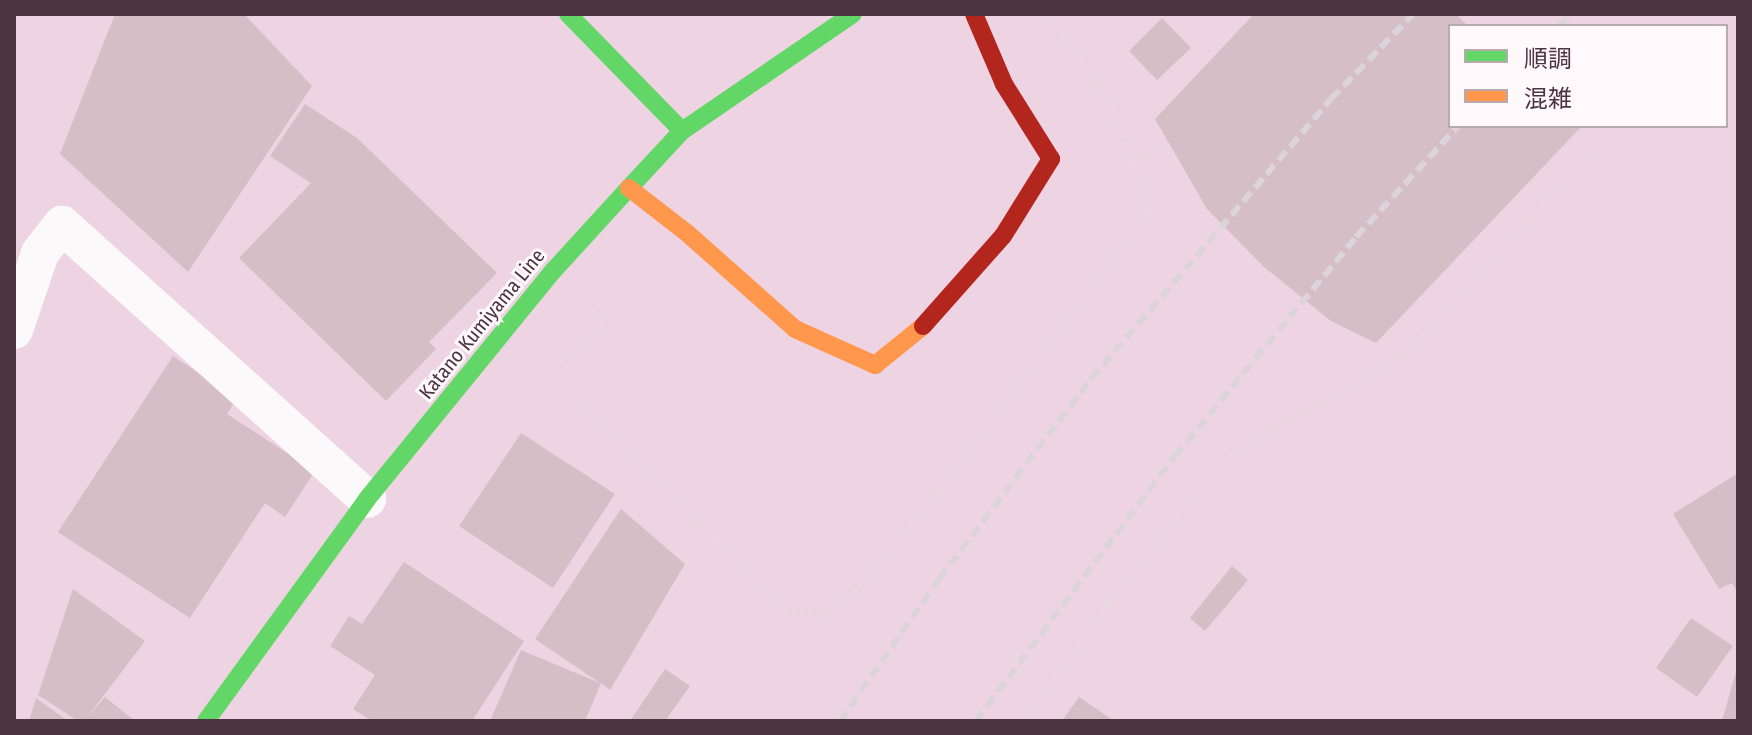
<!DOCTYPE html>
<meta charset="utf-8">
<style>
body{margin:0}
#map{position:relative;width:1752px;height:735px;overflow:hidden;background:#eed4e2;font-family:"Fira Sans Condensed","Noto Sans JP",sans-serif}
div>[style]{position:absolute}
.building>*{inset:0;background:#d6bec6}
.path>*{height:5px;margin-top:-2.5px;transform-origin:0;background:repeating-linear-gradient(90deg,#e5dce0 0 2px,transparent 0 8px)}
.lane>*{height:38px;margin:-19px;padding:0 19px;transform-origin:19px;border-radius:19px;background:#fcf9fb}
.fast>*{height:18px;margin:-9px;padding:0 9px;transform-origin:9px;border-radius:9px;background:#63d668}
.slow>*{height:18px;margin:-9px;padding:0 9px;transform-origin:9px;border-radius:9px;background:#ff974d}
.jam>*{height:18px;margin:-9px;padding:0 9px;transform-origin:9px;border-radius:9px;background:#b3261e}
.rail>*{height:6px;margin-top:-3px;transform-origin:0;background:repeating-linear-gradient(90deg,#dbd4d8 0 12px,transparent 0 18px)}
span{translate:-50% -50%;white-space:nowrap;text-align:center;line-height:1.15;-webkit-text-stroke:6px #fff9fc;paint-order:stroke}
.street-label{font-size:20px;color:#4c3441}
.frame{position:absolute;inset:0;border:16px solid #4c3441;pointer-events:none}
.legend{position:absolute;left:1448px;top:24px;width:280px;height:104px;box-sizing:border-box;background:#fff9fc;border:2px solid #b7aab1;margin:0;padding:10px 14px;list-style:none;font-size:24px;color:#4c3441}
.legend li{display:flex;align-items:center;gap:16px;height:40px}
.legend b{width:40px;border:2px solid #b7aab1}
</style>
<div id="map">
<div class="building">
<div style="clip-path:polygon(115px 14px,244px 14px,312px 86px,188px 272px,60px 154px)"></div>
<div style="clip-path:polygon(1254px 14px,1456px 14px,1468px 26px,1450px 26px,1450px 126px,1582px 126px,1376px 343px,1331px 321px,1264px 267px,1207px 209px,1155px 119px)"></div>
<div style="clip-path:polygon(1162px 18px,1191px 48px,1157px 80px,1129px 51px)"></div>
<div style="clip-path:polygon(305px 104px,357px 138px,497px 273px,429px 342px,436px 349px,386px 401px,239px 258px,311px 183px,270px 156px)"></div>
<div style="clip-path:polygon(173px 356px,237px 398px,227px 414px,315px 471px,285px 517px,265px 503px,190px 618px,58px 532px)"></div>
<div style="clip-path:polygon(521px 433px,615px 494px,553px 588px,459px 526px)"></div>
<div style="clip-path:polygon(1738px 473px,1738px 593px,1732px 583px,1719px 589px,1673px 514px)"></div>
<div style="clip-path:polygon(621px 509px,685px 564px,610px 690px,601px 683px,585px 721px,490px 721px,521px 650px,600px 683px,535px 639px)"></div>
<div style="clip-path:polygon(404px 562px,524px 641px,472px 721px,372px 721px,353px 709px,375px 675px,330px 646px,349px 616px,362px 624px)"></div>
<div style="clip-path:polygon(1232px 566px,1248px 580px,1205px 631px,1190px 618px)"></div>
<div style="clip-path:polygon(73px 589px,145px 641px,86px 719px,105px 697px,135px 721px,78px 721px,38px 695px)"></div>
<div style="clip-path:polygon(1691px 618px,1733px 646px,1697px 697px,1656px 668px)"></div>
<div style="clip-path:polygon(1737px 668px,1738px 721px,1722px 721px)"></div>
<div style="clip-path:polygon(665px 669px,690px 686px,665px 721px,630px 721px)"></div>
<div style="clip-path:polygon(1079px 697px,1114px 721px,1062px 721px)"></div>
<div style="clip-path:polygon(36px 698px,68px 721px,29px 721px)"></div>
</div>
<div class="path">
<div style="left:1706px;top:26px;width:16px;rotate:-50deg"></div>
<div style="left:1131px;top:160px;width:42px;rotate:-19.3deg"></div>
<div style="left:597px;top:305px;width:16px;rotate:45deg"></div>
<div style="left:608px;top:316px;width:81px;rotate:131deg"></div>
<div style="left:555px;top:377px;width:327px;rotate:45.4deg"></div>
<div style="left:785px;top:610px;width:37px;rotate:9deg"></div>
<div style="left:822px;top:616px;width:41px;rotate:-38deg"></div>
<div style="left:854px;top:591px;width:132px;rotate:-49.9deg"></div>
<div style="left:939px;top:490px;width:346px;rotate:-53.1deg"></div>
<div style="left:1147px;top:213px;width:111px;rotate:-107.3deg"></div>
<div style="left:1114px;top:107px;width:115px;rotate:-125.8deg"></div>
<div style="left:1022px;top:721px;width:146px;rotate:-53.9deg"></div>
<div style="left:1108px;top:603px;width:184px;rotate:-51.8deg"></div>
<div style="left:1222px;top:458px;width:204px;rotate:-29.3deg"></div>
<div style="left:1400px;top:358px;width:316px;rotate:-47.2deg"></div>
</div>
<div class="lane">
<div style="left:14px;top:330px;width:81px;rotate:-71.3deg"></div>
<div style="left:40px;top:253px;width:36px;rotate:-52deg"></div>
<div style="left:62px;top:225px;width:410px;rotate:41.9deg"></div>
</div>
<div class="fast">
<div style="left:568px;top:14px;width:163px;rotate:45.7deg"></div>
<div style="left:206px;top:721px;width:274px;rotate:-54deg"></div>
<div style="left:367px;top:499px;width:296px;rotate:-50.8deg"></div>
<div style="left:554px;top:270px;width:111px;rotate:-47.6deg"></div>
<div style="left:629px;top:188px;width:78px;rotate:-47.1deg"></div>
<div style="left:682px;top:131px;width:207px;rotate:-34.4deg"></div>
</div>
<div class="slow">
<div style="left:629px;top:188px;width:73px;rotate:37.8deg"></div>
<div style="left:687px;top:233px;width:144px;rotate:41.6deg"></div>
<div style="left:795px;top:329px;width:88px;rotate:24.2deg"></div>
<div style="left:875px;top:365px;width:62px;rotate:-39.1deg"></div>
</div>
<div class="jam">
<div style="left:923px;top:326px;width:120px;rotate:-48.4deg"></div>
<div style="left:1003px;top:236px;width:91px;rotate:-58.1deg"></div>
<div style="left:1051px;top:159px;width:89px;rotate:-122.1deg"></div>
<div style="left:1004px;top:84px;width:76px;rotate:-113.2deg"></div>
</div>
<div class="rail">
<div style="left:1559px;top:26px;width:18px;rotate:-43deg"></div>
<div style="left:840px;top:721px;width:173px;rotate:-55.1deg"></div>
<div style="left:939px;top:579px;width:251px;rotate:-52.8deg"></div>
<div style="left:1091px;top:379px;width:369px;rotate:-49.4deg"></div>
<div style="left:1331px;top:99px;width:118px;rotate:-46deg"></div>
<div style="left:976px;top:721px;width:331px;rotate:-53.1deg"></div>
<div style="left:1175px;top:456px;width:284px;rotate:-50.4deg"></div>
<div style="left:1356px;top:237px;width:151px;rotate:-47.4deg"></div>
</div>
<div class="street-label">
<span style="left:482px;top:324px;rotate:-51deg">Katano Kumiyama Line</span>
</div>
<div class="frame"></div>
<ul class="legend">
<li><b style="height:10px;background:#63d668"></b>順調</li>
<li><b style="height:10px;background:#ff974d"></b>混雑</li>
</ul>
</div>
